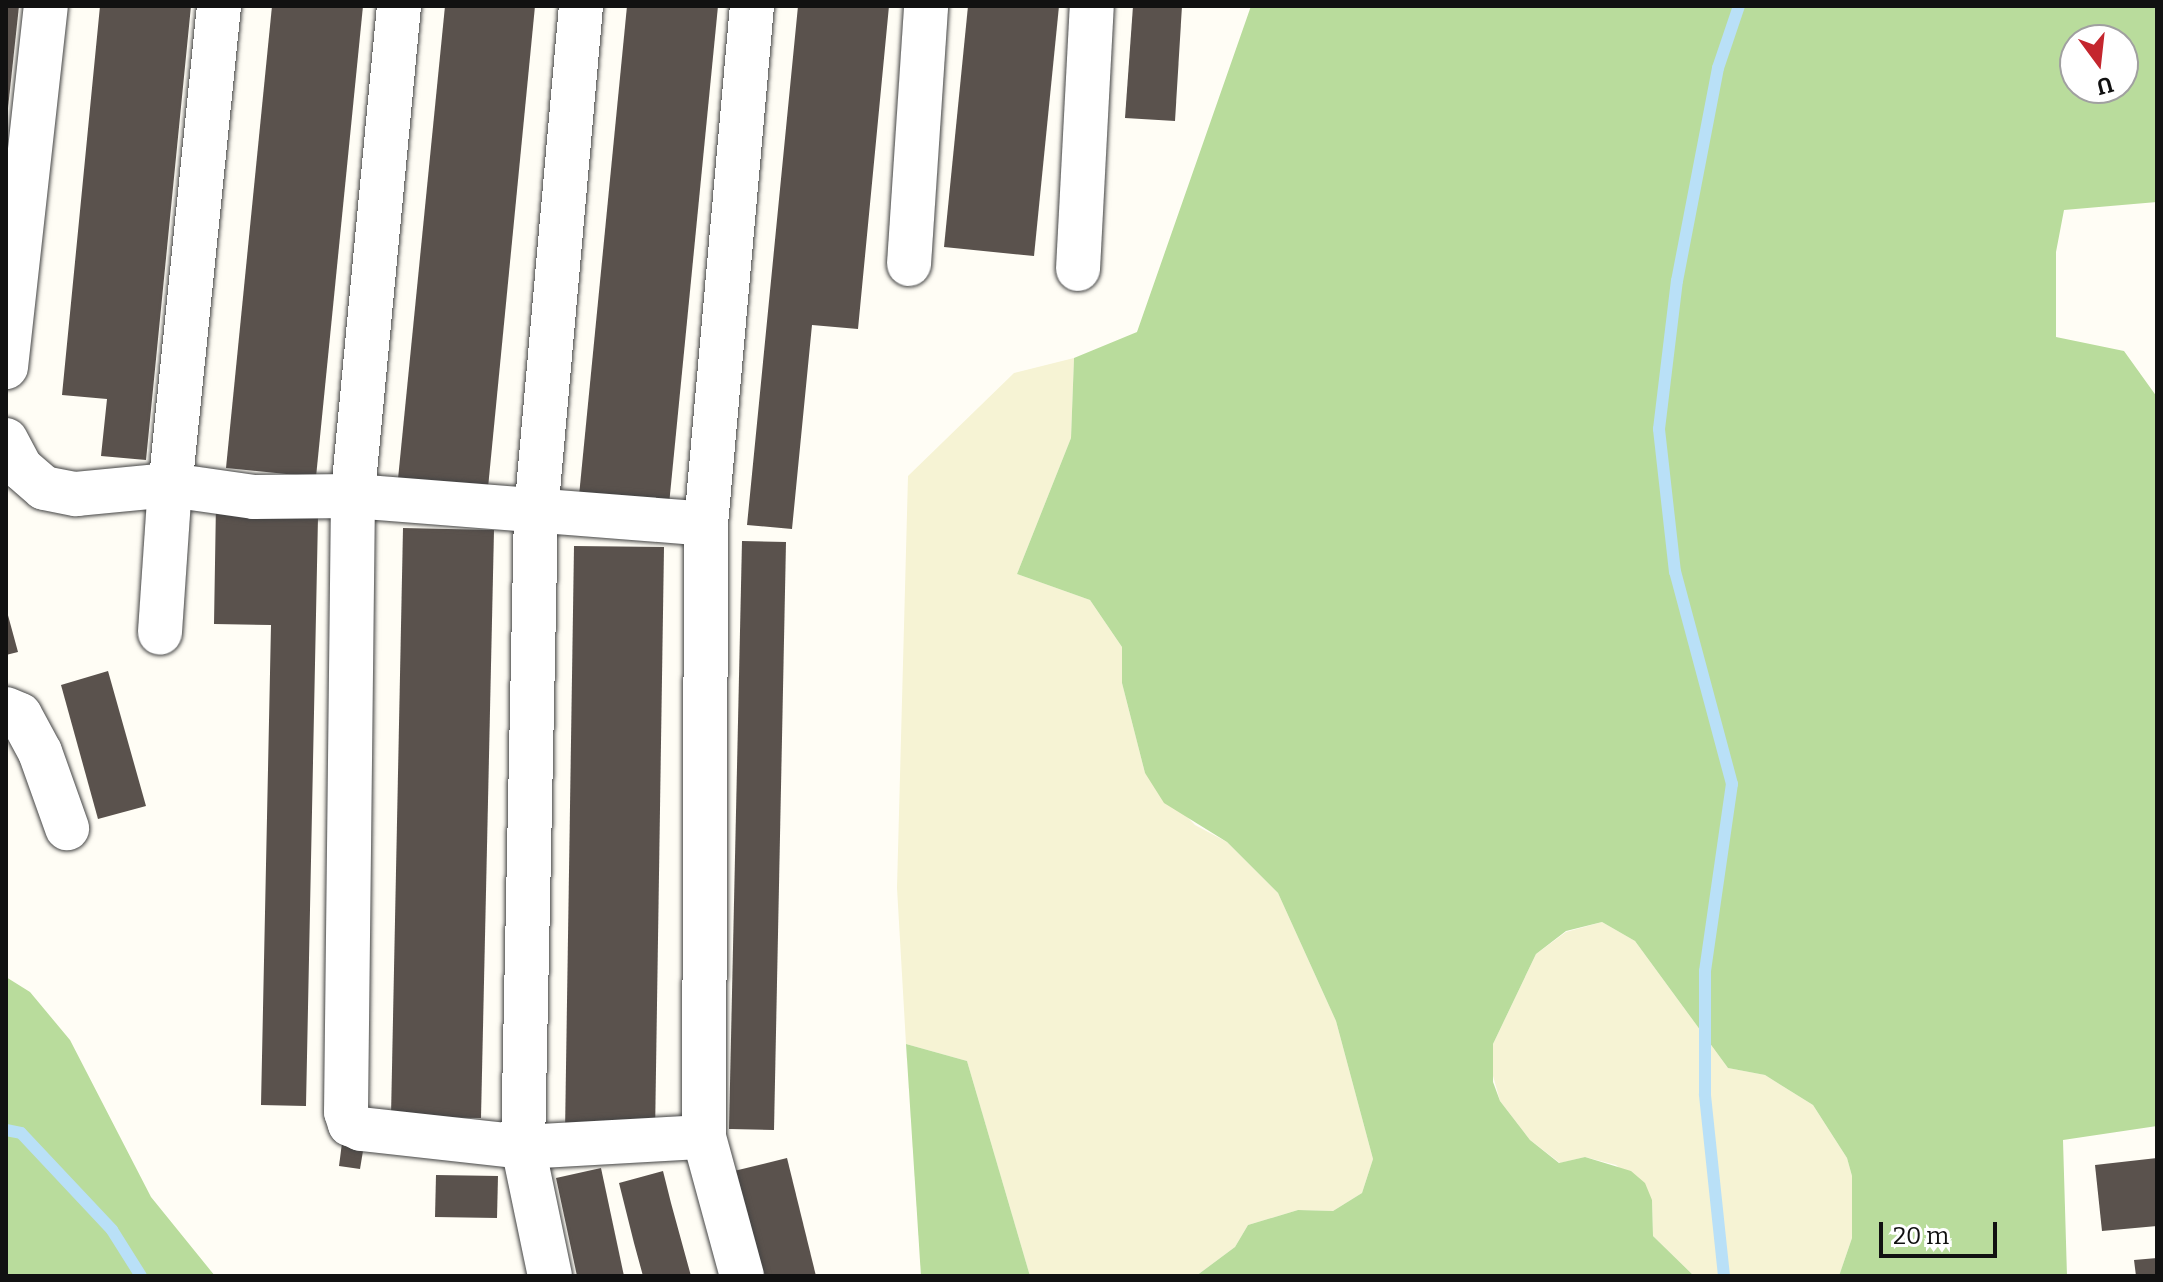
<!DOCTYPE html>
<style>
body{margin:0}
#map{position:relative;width:2163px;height:1282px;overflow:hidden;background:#fffdf5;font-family:Bitter,serif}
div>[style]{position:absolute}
.farmland>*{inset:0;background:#f6f3d4}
.forest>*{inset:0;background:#b9dc9c}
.stream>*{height:12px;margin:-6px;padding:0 6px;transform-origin:6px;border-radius:6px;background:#b9e0f7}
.building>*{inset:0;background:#5a524d}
.roads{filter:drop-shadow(0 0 2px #444) drop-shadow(0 0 2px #444)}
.minor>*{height:44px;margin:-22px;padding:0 22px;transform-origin:22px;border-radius:22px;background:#fff}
span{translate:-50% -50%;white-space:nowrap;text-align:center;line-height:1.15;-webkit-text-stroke:8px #fff;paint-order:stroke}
.frame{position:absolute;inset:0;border:8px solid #111;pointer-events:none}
.north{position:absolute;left:2059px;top:24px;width:80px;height:80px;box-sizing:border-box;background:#fff;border:2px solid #a0a0a0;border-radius:50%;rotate:165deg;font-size:22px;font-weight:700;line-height:32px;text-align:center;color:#111}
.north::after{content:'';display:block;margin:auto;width:28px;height:36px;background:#c4262e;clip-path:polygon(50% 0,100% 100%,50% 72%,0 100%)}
.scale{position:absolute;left:1879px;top:1222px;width:118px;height:36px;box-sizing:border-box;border:4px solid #111;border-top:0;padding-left:10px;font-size:24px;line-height:28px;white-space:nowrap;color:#111;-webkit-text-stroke:6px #fff;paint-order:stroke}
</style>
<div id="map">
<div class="farmland">
<div style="clip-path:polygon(1074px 358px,1071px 438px,1017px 574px,1090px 600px,1122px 647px,1122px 683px,1145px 773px,1195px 825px,1227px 842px,1278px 893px,1336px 1021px,1373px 1159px,1362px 1193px,1333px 1211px,1298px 1210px,1248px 1225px,1235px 1247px,1196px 1276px,1030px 1276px,967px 1061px,906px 1044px,897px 888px,908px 476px,1014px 373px)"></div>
<div style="clip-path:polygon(1602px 922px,1635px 941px,1728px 1068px,1765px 1075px,1813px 1105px,1847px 1158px,1852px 1176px,1852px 1238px,1839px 1276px,1694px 1276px,1653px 1236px,1652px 1200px,1616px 1165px,1585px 1157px,1560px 1163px,1530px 1140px,1500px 1101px,1490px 1065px,1493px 1044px,1536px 954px,1566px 932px)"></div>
</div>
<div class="forest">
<div style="clip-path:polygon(evenodd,1251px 6px,2157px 6px,2157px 202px,2064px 210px,2056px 252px,2056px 337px,2124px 351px,2157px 397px,2157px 1126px,2063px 1140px,2067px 1276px,1839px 1276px,1852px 1238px,1852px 1176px,1847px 1158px,1813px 1105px,1765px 1075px,1728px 1068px,1635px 941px,1602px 922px,1566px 931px,1536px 954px,1493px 1044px,1493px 1082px,1500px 1101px,1530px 1140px,1559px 1163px,1585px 1157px,1631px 1171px,1645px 1183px,1652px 1200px,1653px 1236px,1694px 1276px,1196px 1276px,1235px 1247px,1248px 1225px,1298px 1210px,1333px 1211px,1362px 1193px,1373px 1159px,1336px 1021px,1278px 893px,1227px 842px,1164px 803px,1145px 773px,1122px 683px,1122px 647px,1090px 600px,1017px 574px,1071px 438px,1074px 358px,1137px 332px,1251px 6px,2075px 40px,2123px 40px,2123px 88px,2075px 88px,2075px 40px)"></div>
<div style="clip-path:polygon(6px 977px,30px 992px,70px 1040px,151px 1197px,215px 1276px,6px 1276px)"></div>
<div style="clip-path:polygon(906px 1044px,967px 1061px,1030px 1276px,921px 1276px)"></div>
</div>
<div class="stream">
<div style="left:6px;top:1130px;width:15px;rotate:11deg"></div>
<div style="left:21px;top:1133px;width:133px;rotate:46.8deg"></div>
<div style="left:112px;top:1230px;width:54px;rotate:57.8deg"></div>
<div style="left:1724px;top:1276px;width:183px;rotate:-96deg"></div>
<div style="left:1705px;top:1094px;width:123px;rotate:-90deg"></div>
<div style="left:1705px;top:971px;width:189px;rotate:-81.8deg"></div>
<div style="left:1732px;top:784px;width:220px;rotate:-105deg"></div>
<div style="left:1675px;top:572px;width:144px;rotate:-96.4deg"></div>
<div style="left:1659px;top:429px;width:149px;rotate:-83.1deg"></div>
<div style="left:1677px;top:281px;width:217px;rotate:-79.1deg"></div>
<div style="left:1718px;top:68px;width:65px;rotate:-71.3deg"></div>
</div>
<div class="building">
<div style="clip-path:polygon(6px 6px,19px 6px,8px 108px,6px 108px)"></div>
<div style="clip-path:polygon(100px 6px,191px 6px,146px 460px,101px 456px,107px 399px,62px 395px)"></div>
<div style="clip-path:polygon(272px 6px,363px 6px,316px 477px,226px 468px)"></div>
<div style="clip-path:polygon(445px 6px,535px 6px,487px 498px,397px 489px)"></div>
<div style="clip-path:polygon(627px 6px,718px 6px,668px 515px,578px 506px)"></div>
<div style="clip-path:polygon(798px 6px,889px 6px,858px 329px,812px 325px,792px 529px,747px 525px)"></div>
<div style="clip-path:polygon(968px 6px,1059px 6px,1034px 256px,944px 247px)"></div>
<div style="clip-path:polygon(1133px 6px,1182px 6px,1175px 121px,1125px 118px)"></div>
<div style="clip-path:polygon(216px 503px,318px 517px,306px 1106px,261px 1105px,271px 625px,214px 624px)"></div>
<div style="clip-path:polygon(403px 528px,494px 530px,481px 1118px,391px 1117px)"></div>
<div style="clip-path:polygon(742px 541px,786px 542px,774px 1130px,729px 1129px)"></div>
<div style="clip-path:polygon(574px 546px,664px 547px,655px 1135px,565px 1133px)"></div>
<div style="clip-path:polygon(6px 608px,18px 652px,6px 655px)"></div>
<div style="clip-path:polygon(108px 671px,146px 806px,98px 819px,61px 685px)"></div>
<div style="clip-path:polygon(342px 1143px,364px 1145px,360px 1169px,339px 1166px)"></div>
<div style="clip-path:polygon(787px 1158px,816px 1276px,760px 1276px,734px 1171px)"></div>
<div style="clip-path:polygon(2157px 1158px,2157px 1226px,2102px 1231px,2095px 1165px)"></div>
<div style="clip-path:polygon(601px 1168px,624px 1276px,577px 1276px,556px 1178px)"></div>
<div style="clip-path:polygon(663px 1171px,671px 1203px,691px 1276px,643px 1276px,634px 1243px,619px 1183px)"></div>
<div style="clip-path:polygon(436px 1175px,498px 1176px,497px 1218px,435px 1217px)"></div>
<div style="clip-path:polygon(2157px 1258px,2157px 1276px,2136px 1276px,2134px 1260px)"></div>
</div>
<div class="roads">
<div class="minor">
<div style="left:219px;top:6px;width:481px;rotate:95.8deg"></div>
<div style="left:170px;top:485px;width:85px;rotate:8.1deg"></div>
<div style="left:254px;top:497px;width:99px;rotate:-0.6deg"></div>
<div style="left:353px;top:496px;width:354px;rotate:4.5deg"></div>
<div style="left:399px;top:6px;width:492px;rotate:95.4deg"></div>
<div style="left:353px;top:496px;width:616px;rotate:90.65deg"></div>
<div style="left:346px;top:1112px;width:13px;rotate:72deg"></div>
<div style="left:350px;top:1124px;width:12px;rotate:24deg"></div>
<div style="left:361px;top:1129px;width:163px;rotate:6.3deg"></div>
<div style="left:523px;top:1147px;width:181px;rotate:-3.2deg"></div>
<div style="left:704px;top:1137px;width:144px;rotate:74.7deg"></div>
<div style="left:909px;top:264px;width:259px;rotate:-86.2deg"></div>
<div style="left:1078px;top:269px;width:263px;rotate:-87deg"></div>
<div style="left:6px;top:367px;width:363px;rotate:-83.7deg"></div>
<div style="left:6px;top:440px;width:32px;rotate:62deg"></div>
<div style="left:21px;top:468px;width:30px;rotate:41deg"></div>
<div style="left:44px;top:488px;width:33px;rotate:11deg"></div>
<div style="left:76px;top:494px;width:94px;rotate:-5.5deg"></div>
<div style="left:170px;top:485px;width:148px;rotate:93.9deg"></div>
<div style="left:6px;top:709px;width:15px;rotate:23deg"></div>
<div style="left:20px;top:715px;width:42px;rotate:61.6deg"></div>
<div style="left:40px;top:752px;width:81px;rotate:70.4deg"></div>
<div style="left:704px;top:1137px;width:613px;rotate:-89.81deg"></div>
<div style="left:706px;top:524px;width:520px;rotate:-84.93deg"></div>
<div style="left:550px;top:1276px;width:132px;rotate:-101.8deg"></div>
<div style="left:523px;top:1147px;width:634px;rotate:-88.83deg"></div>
<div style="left:536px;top:513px;width:509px;rotate:-84.93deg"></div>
</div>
</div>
<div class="frame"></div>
<div class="north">U</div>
<div class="scale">20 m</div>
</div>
